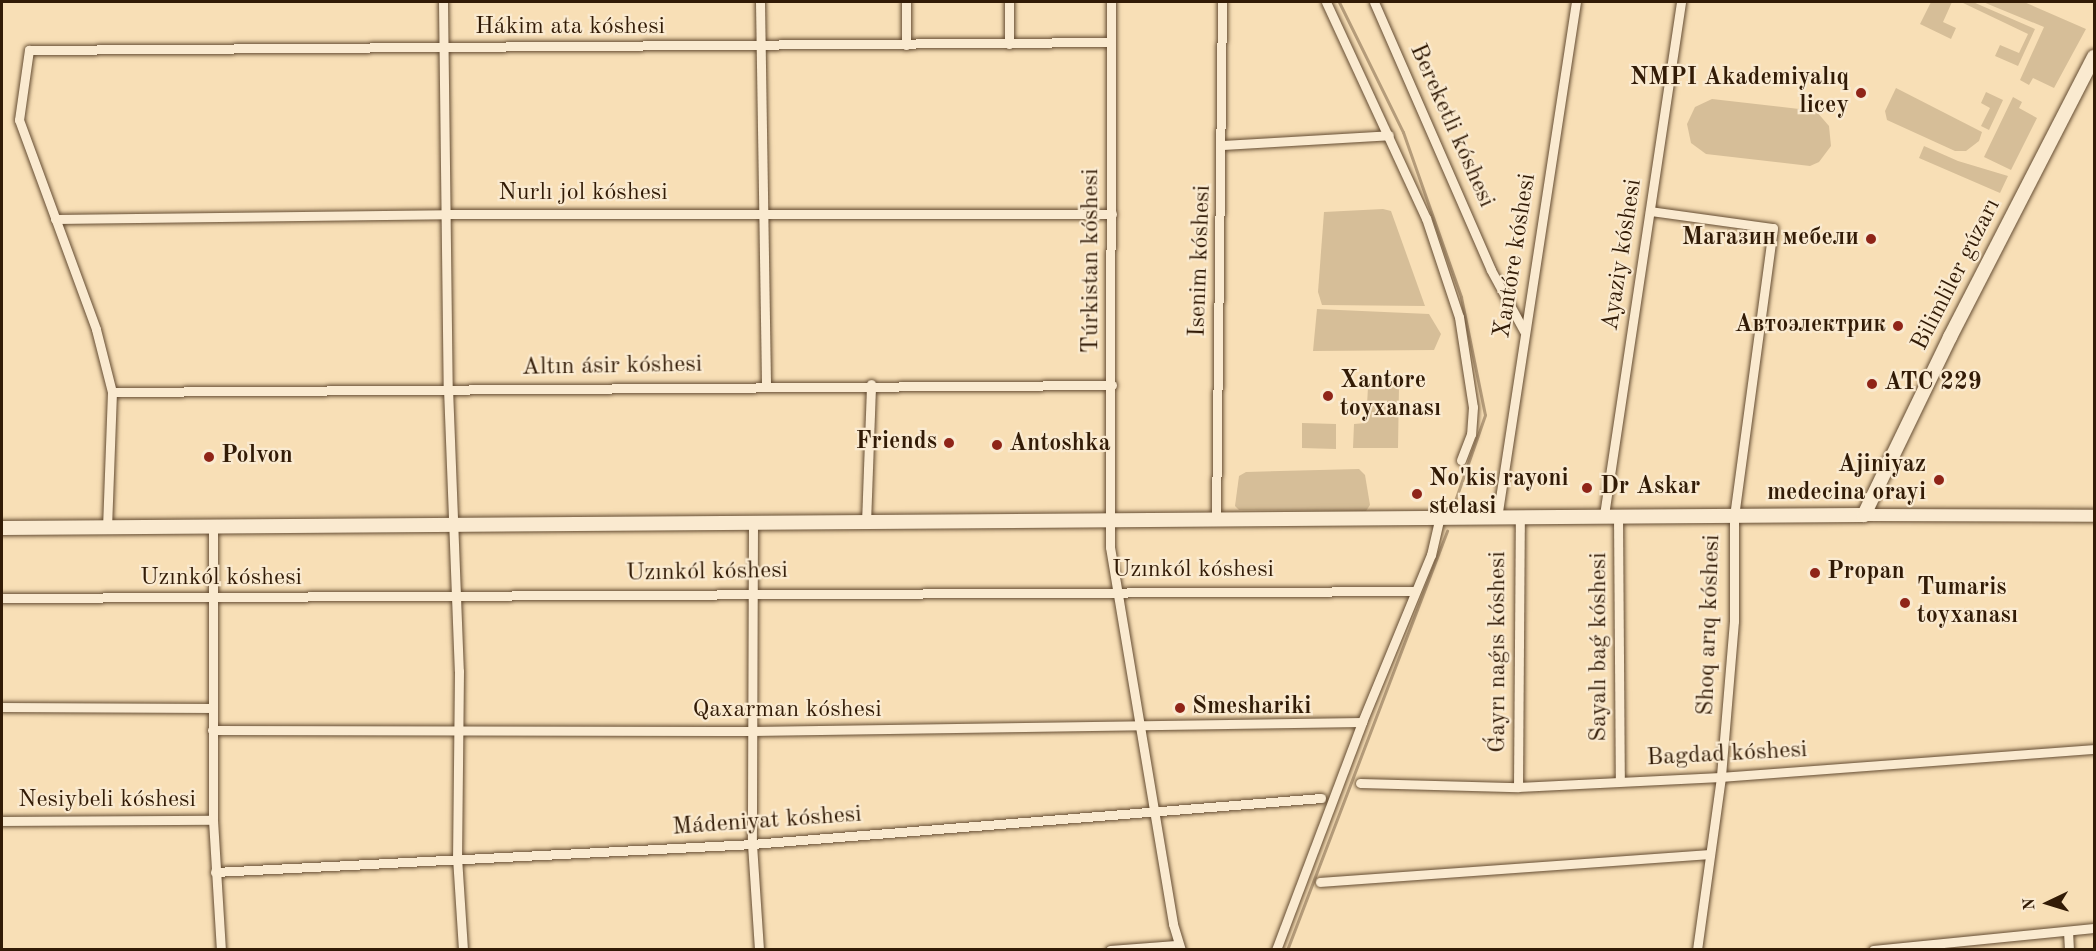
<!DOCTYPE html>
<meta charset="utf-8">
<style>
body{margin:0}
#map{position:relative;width:2096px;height:951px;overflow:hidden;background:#f8dfb6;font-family:"Old Standard TT",serif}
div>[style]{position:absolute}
.green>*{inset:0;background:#d6be98}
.stream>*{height:3px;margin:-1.5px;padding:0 1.5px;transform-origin:1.5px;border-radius:1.5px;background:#b59c7a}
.roads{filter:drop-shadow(0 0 2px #644c32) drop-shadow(0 0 2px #644c32)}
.minor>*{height:9px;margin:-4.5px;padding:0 4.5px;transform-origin:4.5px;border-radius:4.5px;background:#faead0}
.tertiary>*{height:12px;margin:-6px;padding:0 6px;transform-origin:6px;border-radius:6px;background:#faead0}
.secondary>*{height:14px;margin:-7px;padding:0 7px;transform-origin:7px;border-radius:7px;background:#faead0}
.dots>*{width:16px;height:16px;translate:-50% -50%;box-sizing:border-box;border:3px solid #faead0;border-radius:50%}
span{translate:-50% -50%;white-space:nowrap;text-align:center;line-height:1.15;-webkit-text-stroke:4.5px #faead0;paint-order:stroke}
.street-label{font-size:24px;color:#321b06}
.poi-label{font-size:24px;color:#321b06;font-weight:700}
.right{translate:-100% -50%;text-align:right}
.left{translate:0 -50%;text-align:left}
.frame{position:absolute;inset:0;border:3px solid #321b06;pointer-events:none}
.north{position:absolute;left:2018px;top:873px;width:60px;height:60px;-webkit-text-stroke:4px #faead0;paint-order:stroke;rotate:266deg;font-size:16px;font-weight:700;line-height:24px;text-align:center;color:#321b06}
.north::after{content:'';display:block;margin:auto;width:21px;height:27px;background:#321b06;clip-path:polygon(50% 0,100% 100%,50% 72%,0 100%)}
</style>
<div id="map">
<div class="green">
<div style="clip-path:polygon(1931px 2px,1952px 2px,1943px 22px,1956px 28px,1951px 39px,1920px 24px)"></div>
<div style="clip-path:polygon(1961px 2px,1973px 2px,2035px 29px,2018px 66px,1995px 56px,2000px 45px,2019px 53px,2028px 34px)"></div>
<div style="clip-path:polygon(1983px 2px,2024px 2px,2086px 29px,2054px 88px,2033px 78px,2029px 85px,2020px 80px,2044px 27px)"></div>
<div style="clip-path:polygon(1896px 88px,1982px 132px,1979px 141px,1966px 151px,1955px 151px,1887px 120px,1885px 111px)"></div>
<div style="clip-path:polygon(1986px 92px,2003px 100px,1989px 130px,1981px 126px,1990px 108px,1981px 103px)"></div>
<div style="clip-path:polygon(2013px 97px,2022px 102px,2019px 108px,2037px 118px,2011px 170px,1984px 157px)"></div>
<div style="clip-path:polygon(1712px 99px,1816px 111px,1829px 126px,1831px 146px,1819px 162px,1810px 166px,1706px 154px,1691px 143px,1687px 124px,1695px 107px)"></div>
<div style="clip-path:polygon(1924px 146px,1958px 161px,2008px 176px,2000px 193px,1919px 158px)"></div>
<div style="clip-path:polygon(1383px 209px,1391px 211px,1425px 306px,1322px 305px,1318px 292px,1324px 212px)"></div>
<div style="clip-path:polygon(1317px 309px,1429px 314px,1441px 334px,1434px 350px,1313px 351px)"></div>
<div style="clip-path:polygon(1368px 387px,1399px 387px,1398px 448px,1353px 448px,1354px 424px,1366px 423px)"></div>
<div style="clip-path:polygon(1302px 423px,1336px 424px,1336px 449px,1302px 448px)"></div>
<div style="clip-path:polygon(1359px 469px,1365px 475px,1370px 505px,1366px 511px,1239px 510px,1235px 506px,1239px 476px,1246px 472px)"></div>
</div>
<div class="stream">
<div style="left:1339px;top:2px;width:145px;rotate:63.8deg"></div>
<div style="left:1403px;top:132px;width:175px;rotate:70.6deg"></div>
<div style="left:1461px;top:297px;width:120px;rotate:78.5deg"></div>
<div style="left:1485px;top:415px;width:106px;rotate:109.3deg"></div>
<div style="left:1287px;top:950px;width:449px;rotate:-69.1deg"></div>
</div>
<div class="roads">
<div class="minor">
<div style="left:443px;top:2px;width:386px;rotate:89.3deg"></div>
<div style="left:448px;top:388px;width:283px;rotate:87.8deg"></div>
<div style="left:459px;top:671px;width:186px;rotate:90.6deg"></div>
<div style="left:457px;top:857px;width:93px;rotate:86.3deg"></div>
<div style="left:760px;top:2px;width:383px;rotate:89.1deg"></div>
<div style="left:1009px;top:2px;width:42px;rotate:90deg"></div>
<div style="left:1111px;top:2px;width:545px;rotate:90.11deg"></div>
<div style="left:1110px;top:547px;width:382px;rotate:80.5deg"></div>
<div style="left:1173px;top:924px;width:27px;rotate:73deg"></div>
<div style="left:1326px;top:2px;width:238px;rotate:65.2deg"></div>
<div style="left:1426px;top:218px;width:104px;rotate:71.6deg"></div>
<div style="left:1459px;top:317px;width:91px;rotate:81.2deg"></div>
<div style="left:1473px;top:407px;width:27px;rotate:94deg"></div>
<div style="left:1471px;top:434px;width:28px;rotate:111deg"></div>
<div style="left:1374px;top:2px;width:292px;rotate:66.4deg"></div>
<div style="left:1491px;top:270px;width:69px;rotate:61.6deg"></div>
<div style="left:906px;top:45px;width:43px;rotate:-90deg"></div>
<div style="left:1223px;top:145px;width:166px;rotate:-3.4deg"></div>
<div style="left:1650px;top:211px;width:124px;rotate:7.9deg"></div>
<div style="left:1773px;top:228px;width:290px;rotate:97.7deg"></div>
<div style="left:1734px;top:515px;width:106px;rotate:90deg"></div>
<div style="left:1734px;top:621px;width:157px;rotate:94.8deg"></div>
<div style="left:1721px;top:777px;width:175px;rotate:97.9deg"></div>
<div style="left:55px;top:219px;width:391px;rotate:-0.7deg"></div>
<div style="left:446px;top:214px;width:666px"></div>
<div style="left:112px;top:392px;width:1000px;rotate:-0.4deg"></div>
<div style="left:1604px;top:515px;width:519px;rotate:-81.46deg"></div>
<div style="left:1618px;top:515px;width:264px;rotate:89.6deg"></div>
<div style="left:1497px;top:518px;width:522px;rotate:-81.3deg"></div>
<div style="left:1216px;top:521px;width:519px;rotate:-89.34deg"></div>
<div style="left:866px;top:523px;width:139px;rotate:-87.9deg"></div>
<div style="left:753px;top:524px;width:320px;rotate:90.2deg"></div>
<div style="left:752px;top:844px;width:106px;rotate:86.2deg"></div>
<div style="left:107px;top:528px;width:136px;rotate:-87.9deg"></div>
<div style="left:112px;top:392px;width:65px;rotate:-104.3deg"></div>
<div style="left:96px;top:329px;width:223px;rotate:-110.2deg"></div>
<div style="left:19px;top:120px;width:71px;rotate:-81.9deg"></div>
<div style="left:29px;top:50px;width:1082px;rotate:-0.42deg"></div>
<div style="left:213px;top:528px;width:292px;rotate:90deg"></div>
<div style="left:213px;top:820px;width:130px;rotate:86.5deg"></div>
<div style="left:2px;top:598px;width:1411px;rotate:-0.28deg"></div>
<div style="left:2px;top:707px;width:210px;rotate:0.3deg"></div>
<div style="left:212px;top:730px;width:540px;rotate:0.11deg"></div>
<div style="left:752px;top:731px;width:610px;rotate:-0.85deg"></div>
<div style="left:1360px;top:783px;width:158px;rotate:1.5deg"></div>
<div style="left:1518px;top:787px;width:203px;rotate:-2.8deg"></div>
<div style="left:1721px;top:777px;width:374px;rotate:-4.3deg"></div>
<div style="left:1518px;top:787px;width:270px;rotate:-89.6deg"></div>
<div style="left:2px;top:821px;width:211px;rotate:-0.3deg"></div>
<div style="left:215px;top:872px;width:538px;rotate:-2.98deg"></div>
<div style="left:752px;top:844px;width:571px;rotate:-4.62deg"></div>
<div style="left:1320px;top:882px;width:390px;rotate:-4.1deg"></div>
<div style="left:2068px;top:931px;width:19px;rotate:87deg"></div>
<div style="left:1110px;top:950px;width:66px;rotate:-4.3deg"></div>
<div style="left:1276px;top:950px;width:244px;rotate:-69.3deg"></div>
<div style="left:1362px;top:722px;width:181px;rotate:-67.6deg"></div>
<div style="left:1431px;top:555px;width:37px;rotate:-77deg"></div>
<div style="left:1873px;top:950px;width:222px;rotate:-5.7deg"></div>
</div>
<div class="tertiary">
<div style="left:1864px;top:515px;width:230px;rotate:0.2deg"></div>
</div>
<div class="secondary">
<div style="left:2px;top:528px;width:1862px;rotate:-0.4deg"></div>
<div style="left:1864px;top:515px;width:198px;rotate:-64.2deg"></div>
<div style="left:1950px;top:337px;width:315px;rotate:-62.8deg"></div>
</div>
</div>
<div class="dots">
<div style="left:1861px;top:93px;background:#8f2418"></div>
<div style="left:1871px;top:239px;background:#8f2418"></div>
<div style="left:1898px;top:326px;background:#8f2418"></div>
<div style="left:1872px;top:384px;background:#8f2418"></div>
<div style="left:1328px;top:396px;background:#8f2418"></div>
<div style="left:949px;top:443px;background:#8f2418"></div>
<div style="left:997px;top:445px;background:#8f2418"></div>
<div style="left:209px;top:457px;background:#8f2418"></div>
<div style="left:1939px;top:480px;background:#8f2418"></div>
<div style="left:1587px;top:488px;background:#8f2418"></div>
<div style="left:1417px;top:494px;background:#8f2418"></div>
<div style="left:1815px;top:573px;background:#8f2418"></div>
<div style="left:1905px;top:603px;background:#8f2418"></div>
<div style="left:1180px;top:708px;background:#8f2418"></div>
</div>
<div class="street-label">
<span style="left:570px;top:28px">Hákim ata kóshesi</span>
<span style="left:1451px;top:126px;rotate:66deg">Bereketli kóshesi</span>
<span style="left:583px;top:194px">Nurlı jol kóshesi</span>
<span style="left:1623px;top:255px;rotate:-81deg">Ayaziy kóshesi</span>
<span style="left:1516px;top:256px;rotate:-81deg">Xantóre kóshesi</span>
<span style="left:1092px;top:261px;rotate:-90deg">Túrkistan kóshesi</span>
<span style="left:1201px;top:261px;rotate:-88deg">Isenim kóshesi</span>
<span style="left:1957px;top:275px;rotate:-63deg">Bilimliler gúzarı</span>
<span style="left:612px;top:367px;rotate:-1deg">Altın ásir kóshesi</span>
<span style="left:1193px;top:571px">Uzınkól kóshesi</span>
<span style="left:707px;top:573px;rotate:-1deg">Uzınkól kóshesi</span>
<span style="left:221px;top:579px">Uzınkól kóshesi</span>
<span style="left:1710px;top:625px;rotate:-88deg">Shoq arıq kóshesi</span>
<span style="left:1600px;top:647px;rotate:-90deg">Sayalı baǵ kóshesi</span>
<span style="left:1499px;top:652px;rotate:-90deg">Ǵayrı naǵıs kóshesi</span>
<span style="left:787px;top:711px">Qaxarman kóshesi</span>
<span style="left:1727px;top:755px;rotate:-3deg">Bagdad kóshesi</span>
<span style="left:107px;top:801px">Nesiybeli kóshesi</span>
<span style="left:767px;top:822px;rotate:-4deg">Mádeniyat kóshesi</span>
</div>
<div class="poi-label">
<span class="right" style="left:1849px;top:93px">NMPI Akademiyalıq<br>licey</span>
<span class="right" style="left:1859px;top:239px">Магазин мебели</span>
<span class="right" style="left:1886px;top:326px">Автоэлектрик</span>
<span class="left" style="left:1340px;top:396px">Xantore<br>toyxanası</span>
<span class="left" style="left:1884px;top:384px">АТС 229</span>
<span class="right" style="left:937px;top:443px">Friends</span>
<span class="left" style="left:1009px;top:445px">Antoshka</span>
<span class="left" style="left:221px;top:457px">Polvon</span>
<span class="right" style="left:1926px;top:480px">Ajiniyaz<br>medecina orayi</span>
<span class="left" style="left:1429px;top:494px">No'kis rayoni<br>stelasi</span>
<span class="left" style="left:1600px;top:488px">Dr Askar</span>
<span class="left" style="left:1827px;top:573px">Propan</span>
<span class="left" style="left:1917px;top:603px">Tumaris<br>toyxanası</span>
<span class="left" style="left:1192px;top:708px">Smeshariki</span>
</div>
<div class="frame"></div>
<div class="north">N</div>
</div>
